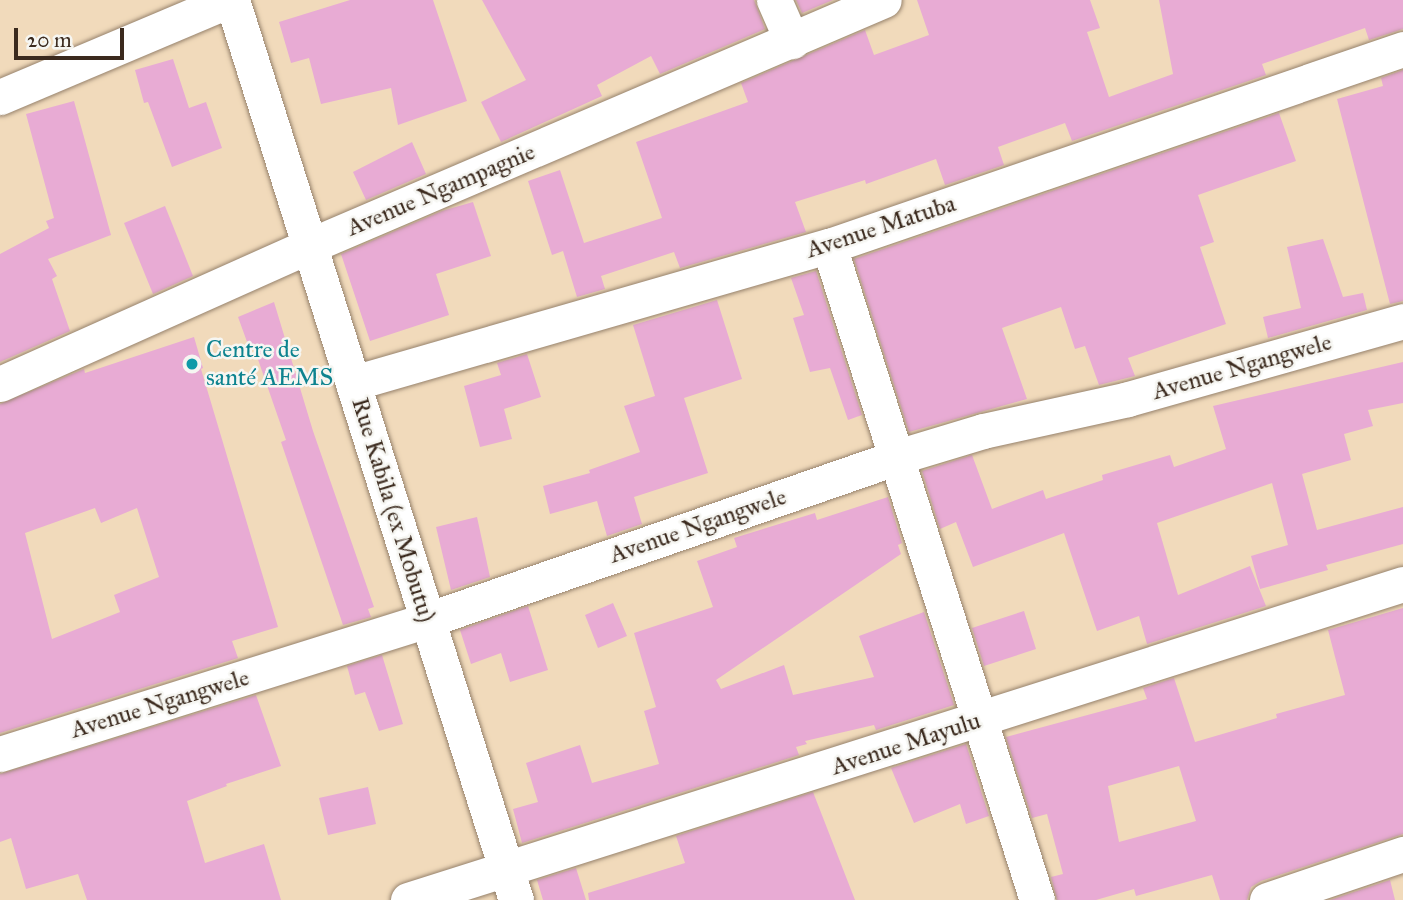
<!DOCTYPE html>
<meta charset="utf-8">
<style>
body{margin:0}
#map{position:relative;width:1403px;height:900px;overflow:hidden;background:#f1dabb;font-family:"IM FELL Great Primer",serif}
div>[style]{position:absolute}
.building>*{inset:0;background:#e8abd4}
.roads{filter:drop-shadow(0 0 2px #96826c) drop-shadow(0 0 2px #96826c)}
.minor>*{height:35px;margin:-17.5px;padding:0 17.5px;transform-origin:17.5px;border-radius:17.5px;background:#fff}
.dots>*{width:19px;height:19px;translate:-50% -50%;box-sizing:border-box;border:4px solid #f6f6f2;border-radius:50%}
span{translate:-50% -50%;white-space:nowrap;text-align:center;line-height:1.15;-webkit-text-stroke:5px #f6f6f2;paint-order:stroke}
.street-label{font-size:24px;color:#3b2a1e}
.culture-label{font-size:24px;color:#0d838f}
.left{translate:0 -50%;text-align:left}
.scale{position:absolute;left:14px;top:28px;width:110px;height:32px;box-sizing:border-box;border:4px solid #3b2a1e;border-top:0;padding-left:9px;font-size:21px;line-height:24px;white-space:nowrap;color:#3b2a1e;-webkit-text-stroke:5px #f6f6f2;paint-order:stroke}
</style>
<div id="map">
<div class="building">
<div style="clip-path:polygon(350px 0,433px 0,467px 101px,398px 125px,391px 88px,321px 104px,309px 58px,291px 63px,279px 22px)"></div>
<div style="clip-path:polygon(482px 0,754px 0,765px 29px,660px 74px,651px 56px,597px 85px,602px 96px,501px 142px,481px 102px,526px 80px)"></div>
<div style="clip-path:polygon(796px 0,833px 0,802px 13px)"></div>
<div style="clip-path:polygon(917px 0,1090px 0,1100px 28px,1087px 32px,1109px 97px,1173px 74px,1159px 0,1403px 0,1403px 29px,1369px 40px,1365px 28px,1262px 64px,1266px 75px,1072px 141px,1065px 123px,998px 147px,1004px 165px,945px 185px,936px 159px,866px 184px,865px 180px,795px 202px,806px 232px,680px 268px,674px 252px,601px 276px,605px 289px,577px 297px,563px 251px,552px 255px,528px 181px,560px 170px,584px 243px,662px 218px,636px 142px,748px 102px,741px 83px,865px 30px,874px 55px,929px 35px)"></div>
<div style="clip-path:polygon(173px 59px,189px 108px,206px 102px,222px 148px,172px 167px,148px 102px,144px 103px,135px 70px)"></div>
<div style="clip-path:polygon(1403px 70px,1403px 301px,1390px 304px,1337px 99px,1383px 86px,1381px 78px)"></div>
<div style="clip-path:polygon(74px 101px,111px 235px,48px 259px,57px 276px,52px 279px,70px 331px,0 362px,0 254px,49px 228px,46px 221px,54px 218px,26px 114px)"></div>
<div style="clip-path:polygon(1279px 113px,1296px 161px,1198px 195px,1214px 242px,1200px 247px,1226px 324px,1128px 358px,1135px 376px,1099px 385px,1085px 346px,1075px 349px,1061px 307px,1002px 328px,1027px 399px,909px 432px,854px 259px)"></div>
<div style="clip-path:polygon(412px 142px,426px 174px,366px 200px,353px 172px)"></div>
<div style="clip-path:polygon(473px 202px,491px 256px,436px 274px,449px 315px,370px 341px,341px 254px,442px 211px)"></div>
<div style="clip-path:polygon(165px 206px,193px 276px,153px 294px,124px 223px)"></div>
<div style="clip-path:polygon(1323px 239px,1343px 297px,1363px 293px,1367px 310px,1268px 338px,1263px 317px,1301px 308px,1287px 247px)"></div>
<div style="clip-path:polygon(816px 271px,862px 415px,848px 420px,830px 368px,810px 372px,793px 318px,804px 315px,791px 278px)"></div>
<div style="clip-path:polygon(717px 300px,742px 379px,684px 398px,708px 473px,634px 497px,642px 524px,607px 536px,597px 501px,550px 514px,543px 486px,590px 473px,589px 470px,640px 452px,624px 406px,655px 396px,633px 325px)"></div>
<div style="clip-path:polygon(274px 302px,313px 431px,374px 607px,368px 609px,371px 617px,343px 625px,281px 442px,286px 440px,254px 348px,250px 350px,238px 317px)"></div>
<div style="clip-path:polygon(evenodd,194px 337px,203px 368px,201px 369px,278px 627px,232px 641px,238px 658px,0 733px,0 404px,84px 369px,85px 373px,194px 337px,95px 508px,101px 523px,137px 508px,159px 577px,114px 595px,120px 612px,52px 639px,25px 533px,95px 508px)"></div>
<div style="clip-path:polygon(527px 354px,541px 397px,504px 409px,512px 439px,480px 447px,464px 386px,501px 375px,497px 363px)"></div>
<div style="clip-path:polygon(1403px 362px,1403px 403px,1368px 410px,1373px 426px,1344px 434px,1351px 460px,1302px 474px,1317px 530px,1403px 507px,1403px 544px,1326px 565px,1328px 570px,1260px 589px,1251px 556px,1288px 545px,1272px 483px,1157px 523px,1178px 595px,1250px 566px,1266px 606px,1147px 644px,1139px 616px,1097px 631px,1064px 533px,973px 567px,956px 522px,940px 529px,922px 471px,972px 455px,992px 509px,1043px 490px,1046px 499px,1103px 480px,1102px 475px,1170px 455px,1174px 467px,1226px 449px,1213px 406px)"></div>
<div style="clip-path:polygon(888px 497px,902px 543px,898px 545px,901px 554px,716px 680px,721px 689px,784px 665px,793px 695px,874px 677px,859px 636px,924px 612px,954px 705px,876px 730px,874px 725px,805px 741px,807px 744px,796px 747px,799px 755px,522px 843px,513px 809px,538px 802px,526px 763px,580px 745px,592px 783px,659px 764px,644px 711px,656px 707px,634px 633px,713px 607px,697px 561px,737px 547px,734px 538px,815px 513px,817px 520px)"></div>
<div style="clip-path:polygon(477px 517px,490px 577px,451px 590px,436px 527px)"></div>
<div style="clip-path:polygon(613px 603px,627px 636px,598px 648px,585px 615px)"></div>
<div style="clip-path:polygon(528px 606px,548px 670px,510px 682px,501px 653px,471px 664px,460px 630px)"></div>
<div style="clip-path:polygon(evenodd,1403px 608px,1403px 834px,1261px 881px,1251px 887px,1247px 900px,1220px 900px,1212px 875px,1136px 896px,1134px 889px,1096px 900px,1057px 900px,1051px 877px,1063px 874px,1047px 814px,1032px 818px,1006px 737px,1147px 699px,1143px 688px,1174px 678px,1195px 742px,1277px 718px,1276px 714px,1345px 695px,1328px 630px,1403px 608px,1179px 766px,1196px 821px,1119px 842px,1108px 786px,1179px 766px)"></div>
<div style="clip-path:polygon(1024px 611px,1036px 649px,984px 666px,972px 628px)"></div>
<div style="clip-path:polygon(382px 655px,403px 724px,379px 731px,365px 692px,355px 695px,347px 666px)"></div>
<div style="clip-path:polygon(256px 695px,281px 766px,226px 784px,227px 786px,187px 801px,205px 863px,264px 844px,281px 900px,87px 900px,78px 874px,26px 889px,11px 838px,0 842px,0 774px)"></div>
<div style="clip-path:polygon(966px 744px,989px 816px,966px 824px,960px 804px,914px 823px,891px 768px)"></div>
<div style="clip-path:polygon(368px 787px,376px 824px,328px 835px,319px 798px)"></div>
<div style="clip-path:polygon(813px 792px,855px 900px,589px 900px,588px 893px,685px 863px,676px 836px)"></div>
<div style="clip-path:polygon(576px 868px,586px 900px,543px 900px,537px 880px)"></div>
<div style="clip-path:polygon(1390px 880px,1395px 900px,1330px 900px)"></div>
</div>
<div class="roads">
<div class="minor">
<div style="left:232px;top:0;width:944px;rotate:72.49deg"></div>
<div style="left:774px;top:0;width:45px;rotate:66.3deg"></div>
<div style="left:0;top:97px;width:250px;rotate:-22.9deg"></div>
<div style="left:829px;top:246px;width:686px;rotate:72.36deg"></div>
<div style="left:353px;top:383px;width:495px;rotate:-16.1deg"></div>
<div style="left:829px;top:246px;width:607px;rotate:-18.94deg"></div>
<div style="left:0;top:384px;width:338px;rotate:-24.1deg"></div>
<div style="left:309px;top:246px;width:625px;rotate:-23.16deg"></div>
<div style="left:0;top:754px;width:448px;rotate:-17.4deg"></div>
<div style="left:427px;top:620px;width:497px;rotate:-19.1deg"></div>
<div style="left:897px;top:457px;width:90px;rotate:-16.8deg"></div>
<div style="left:983px;top:431px;width:148px;rotate:-12.4deg"></div>
<div style="left:1128px;top:399px;width:286px;rotate:-15.8deg"></div>
<div style="left:408px;top:900px;width:1044px;rotate:-17.62deg"></div>
<div style="left:1267px;top:900px;width:144px;rotate:-18.7deg"></div>
</div>
</div>
<div class="dots">
<div style="left:192px;top:364px;background:#0f9aa8"></div>
</div>
<div class="street-label">
<span style="left:441px;top:190px;rotate:-23deg">Avenue Ngampagnie</span>
<span style="left:881px;top:227px;rotate:-18deg">Avenue Matuba</span>
<span style="left:1242px;top:367px;rotate:-16deg">Avenue Ngangwele</span>
<span style="left:393px;top:510px;rotate:73deg">Rue Kabila (ex Mobutu)</span>
<span style="left:698px;top:526px;rotate:-19deg">Avenue Ngangwele</span>
<span style="left:160px;top:704px;rotate:-17deg">Avenue Ngangwele</span>
<span style="left:906px;top:744px;rotate:-18deg">Avenue Mayulu</span>
</div>
<div class="culture-label">
<span class="left" style="left:206px;top:364px">Centre de<br>santé AEMS</span>
</div>
<div class="scale">20 m</div>
</div>
